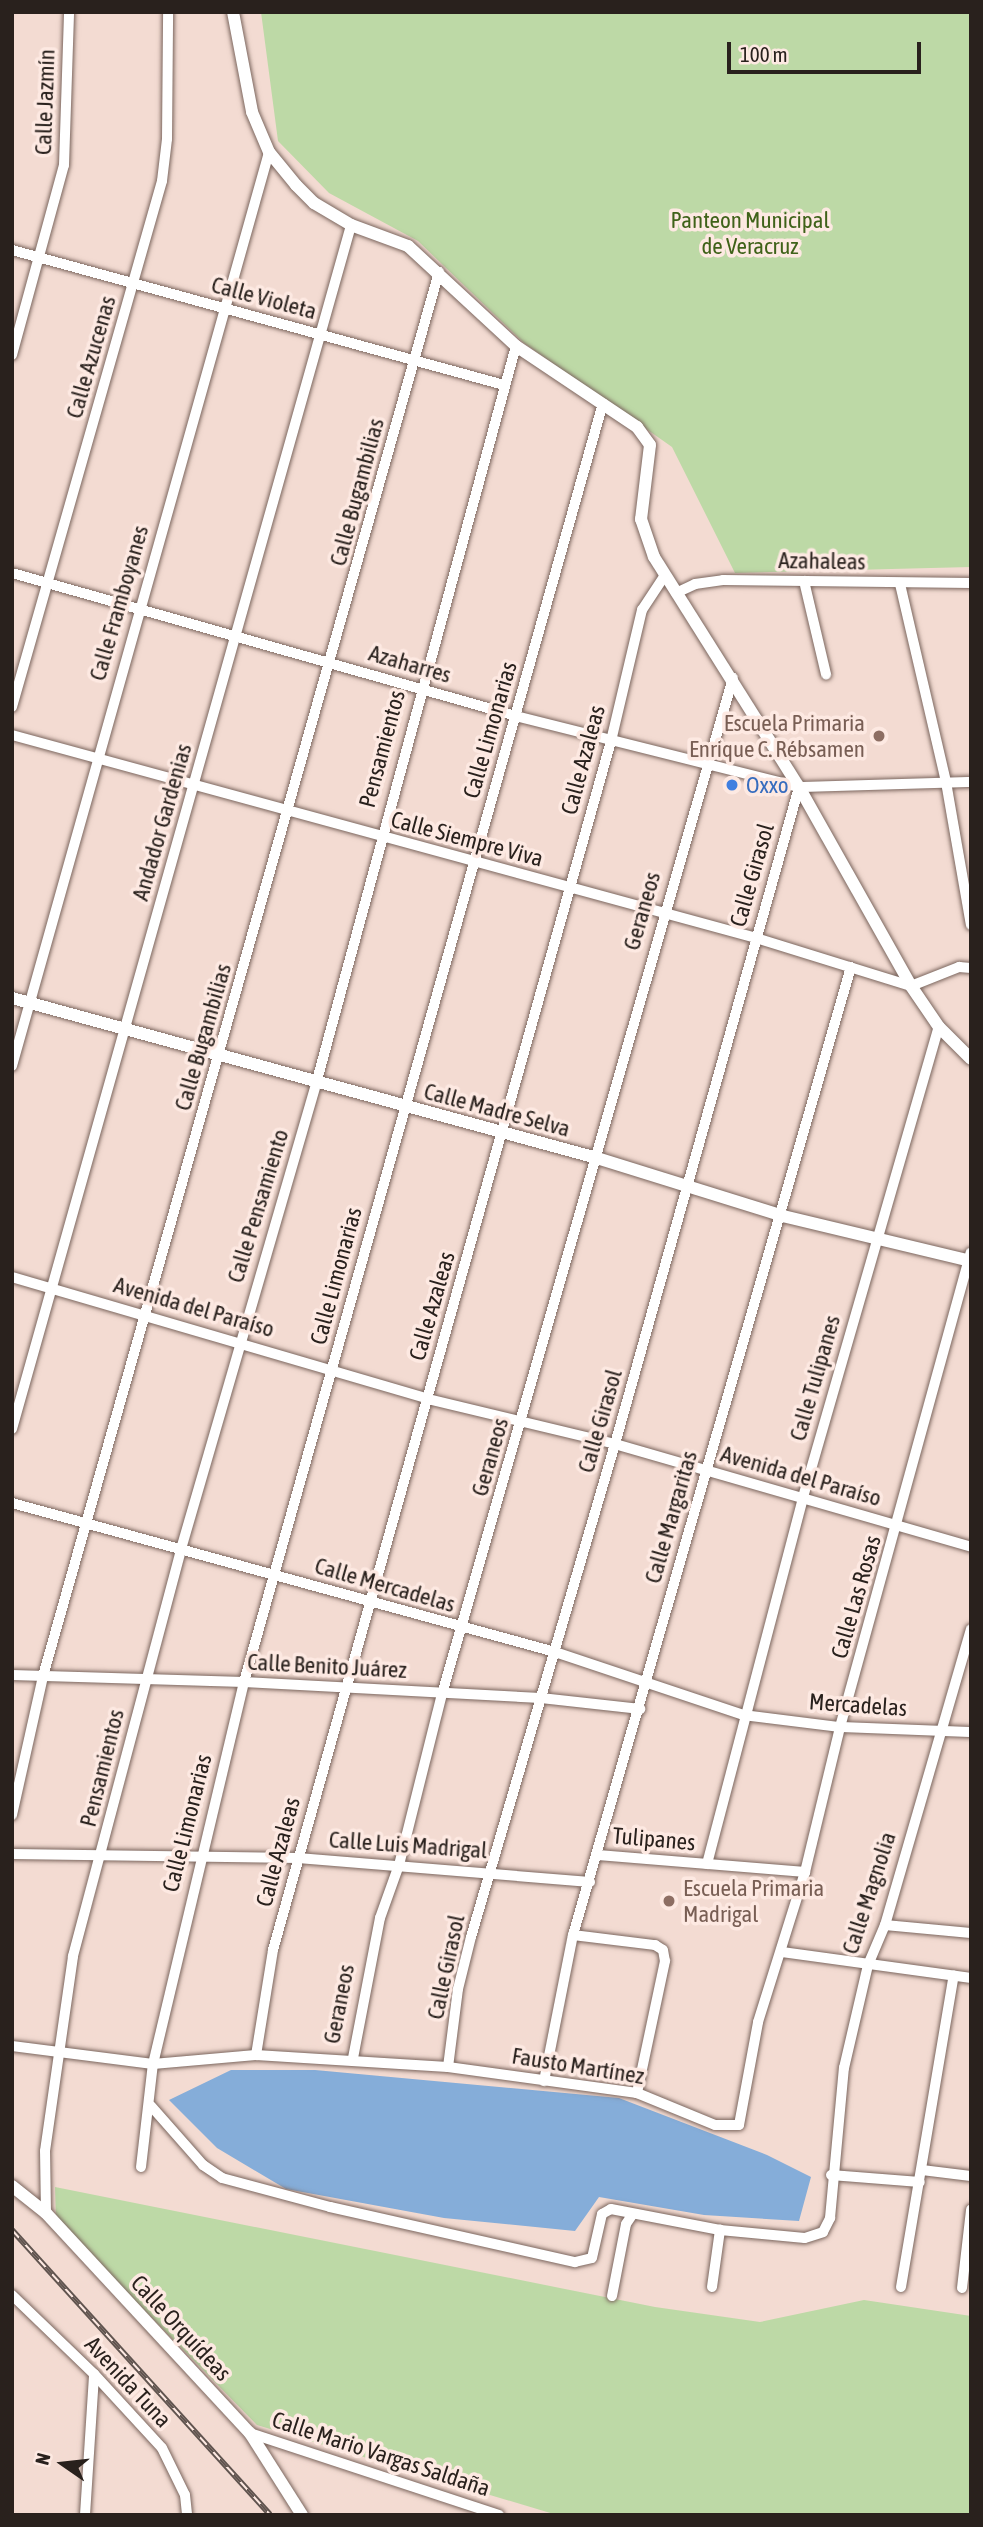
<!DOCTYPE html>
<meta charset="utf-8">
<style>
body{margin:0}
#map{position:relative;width:983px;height:2527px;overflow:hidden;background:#f3dbd2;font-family:"Asap Condensed",sans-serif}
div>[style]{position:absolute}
.green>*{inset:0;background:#bdd9a6}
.water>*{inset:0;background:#85add9}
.roads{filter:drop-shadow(0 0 2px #7b665e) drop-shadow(0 0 2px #7b665e)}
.minor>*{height:10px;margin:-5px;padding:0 5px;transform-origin:5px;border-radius:5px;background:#fff}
.tertiary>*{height:12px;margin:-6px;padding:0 6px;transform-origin:6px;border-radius:6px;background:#fff}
.rail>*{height:6px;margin-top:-3px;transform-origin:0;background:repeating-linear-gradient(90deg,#fde9e2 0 10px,#60544f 0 20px);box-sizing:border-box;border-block:2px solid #60544f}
.dots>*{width:19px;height:19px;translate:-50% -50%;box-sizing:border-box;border:4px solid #fde9e2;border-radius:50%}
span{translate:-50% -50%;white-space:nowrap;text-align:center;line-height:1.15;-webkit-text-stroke:7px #fde9e2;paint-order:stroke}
.street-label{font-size:23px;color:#29211d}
.park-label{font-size:23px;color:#3f6219}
.education-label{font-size:23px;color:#785e54}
.right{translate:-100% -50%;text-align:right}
.left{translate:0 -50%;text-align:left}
.shop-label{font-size:23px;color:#366cbe}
.frame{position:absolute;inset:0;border:14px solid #29211d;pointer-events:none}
.north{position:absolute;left:28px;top:2429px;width:70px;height:70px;-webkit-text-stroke:5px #fde9e2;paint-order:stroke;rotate:284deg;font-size:19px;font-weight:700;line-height:28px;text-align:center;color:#29211d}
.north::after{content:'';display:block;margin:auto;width:24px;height:32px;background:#29211d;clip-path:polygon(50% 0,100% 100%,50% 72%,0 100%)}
.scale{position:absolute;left:727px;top:42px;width:194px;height:32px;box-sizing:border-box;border:4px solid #29211d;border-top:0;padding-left:9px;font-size:21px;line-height:24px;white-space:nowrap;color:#29211d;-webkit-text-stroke:5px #fde9e2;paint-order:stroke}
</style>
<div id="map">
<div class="green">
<div style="clip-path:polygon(261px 12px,971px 12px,971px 567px,735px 573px,672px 447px,524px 343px,418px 241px,329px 193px,278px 141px)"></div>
<div style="clip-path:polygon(55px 2187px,655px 2307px,760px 2322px,864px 2300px,971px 2316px,971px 2515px,557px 2515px,257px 2425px,56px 2220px)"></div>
</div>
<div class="water">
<div style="clip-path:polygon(231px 2070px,315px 2070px,619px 2098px,767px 2155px,811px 2177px,799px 2221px,704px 2215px,599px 2197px,575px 2231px,444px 2218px,286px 2189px,217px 2148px,169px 2100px)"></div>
</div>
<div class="roads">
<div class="minor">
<div style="left:12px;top:250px;width:510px;rotate:15.34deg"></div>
<div style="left:12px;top:355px;width:197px;rotate:-74.7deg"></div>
<div style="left:64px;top:165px;width:153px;rotate:-88.1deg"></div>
<div style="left:12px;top:573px;width:524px;rotate:15.84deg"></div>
<div style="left:516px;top:716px;width:292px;rotate:14.1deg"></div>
<div style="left:799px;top:787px;width:172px;rotate:-1.7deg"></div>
<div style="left:804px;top:581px;width:96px;rotate:76.7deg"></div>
<div style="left:900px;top:584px;width:203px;rotate:76.9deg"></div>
<div style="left:946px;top:782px;width:145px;rotate:80.1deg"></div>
<div style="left:676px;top:593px;width:21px;rotate:-25deg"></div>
<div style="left:695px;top:584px;width:28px;rotate:-8deg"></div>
<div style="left:723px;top:580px;width:248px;rotate:0.7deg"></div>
<div style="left:12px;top:707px;width:547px;rotate:-74.08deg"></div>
<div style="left:162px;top:181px;width:42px;rotate:-83.2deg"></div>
<div style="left:167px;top:139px;width:127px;rotate:-89.5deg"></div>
<div style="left:12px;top:735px;width:771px;rotate:15.26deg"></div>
<div style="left:756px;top:938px;width:162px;rotate:17.2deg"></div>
<div style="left:911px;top:986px;width:52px;rotate:-21.6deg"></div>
<div style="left:959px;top:967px;width:12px;rotate:5deg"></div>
<div style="left:12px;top:1066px;width:949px;rotate:-74.29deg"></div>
<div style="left:12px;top:1277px;width:434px;rotate:16.3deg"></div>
<div style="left:428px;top:1399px;width:192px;rotate:13.5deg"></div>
<div style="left:615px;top:1444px;width:371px;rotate:16.1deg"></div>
<div style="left:12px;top:1429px;width:1251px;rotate:-74.27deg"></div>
<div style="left:12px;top:1503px;width:563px;rotate:15.34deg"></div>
<div style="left:555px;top:1652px;width:198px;rotate:18.5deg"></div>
<div style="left:743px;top:1715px;width:98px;rotate:7.1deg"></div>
<div style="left:840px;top:1727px;width:131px;rotate:2.2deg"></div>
<div style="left:12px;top:1675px;width:232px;rotate:1.7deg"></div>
<div style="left:244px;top:1682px;width:297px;rotate:3.1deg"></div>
<div style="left:541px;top:1698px;width:100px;rotate:6.3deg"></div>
<div style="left:12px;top:1815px;width:142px;rotate:-77.4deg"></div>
<div style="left:43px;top:1676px;width:1459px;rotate:-74.25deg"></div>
<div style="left:12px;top:1854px;width:286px;rotate:0.8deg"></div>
<div style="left:298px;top:1858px;width:293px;rotate:4.7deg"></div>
<div style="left:598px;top:1855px;width:208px;rotate:4.7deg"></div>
<div style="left:707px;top:1864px;width:379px;rotate:-75.3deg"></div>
<div style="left:803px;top:1497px;width:489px;rotate:-73.9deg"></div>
<div style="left:885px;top:1925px;width:86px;rotate:5.3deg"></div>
<div style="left:573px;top:1935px;width:83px;rotate:7deg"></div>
<div style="left:655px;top:1945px;width:9px;rotate:32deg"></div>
<div style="left:663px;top:1950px;width:11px;rotate:80deg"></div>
<div style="left:665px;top:1961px;width:135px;rotate:102deg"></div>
<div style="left:782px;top:1952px;width:191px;rotate:7.8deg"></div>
<div style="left:12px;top:2046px;width:142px;rotate:7.3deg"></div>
<div style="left:153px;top:2064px;width:103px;rotate:-5deg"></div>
<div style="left:256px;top:2055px;width:192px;rotate:3.6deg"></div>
<div style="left:448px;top:2067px;width:191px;rotate:7.8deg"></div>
<div style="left:637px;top:2093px;width:84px;rotate:22.3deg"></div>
<div style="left:715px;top:2125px;width:24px"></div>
<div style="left:739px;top:2125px;width:105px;rotate:-79.5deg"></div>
<div style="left:758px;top:2022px;width:157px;rotate:-72.6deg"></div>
<div style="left:805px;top:1872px;width:149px;rotate:-76.4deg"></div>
<div style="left:840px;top:1727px;width:492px;rotate:-74.6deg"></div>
<div style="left:256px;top:2055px;width:106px;rotate:-80.8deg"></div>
<div style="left:273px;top:1950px;width:1255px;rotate:-74.38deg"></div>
<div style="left:611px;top:741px;width:135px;rotate:-76.7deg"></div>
<div style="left:642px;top:610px;width:42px;rotate:-56.7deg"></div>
<div style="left:353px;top:2058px;width:143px;rotate:-79.1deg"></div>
<div style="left:380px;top:1918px;width:56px;rotate:-70.3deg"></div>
<div style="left:399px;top:1865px;width:176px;rotate:-75.9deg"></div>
<div style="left:442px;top:1694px;width:1057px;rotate:-74.02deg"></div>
<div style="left:448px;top:2067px;width:79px;rotate:-82.7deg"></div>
<div style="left:458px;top:1989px;width:54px;rotate:-76deg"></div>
<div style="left:471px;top:1937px;width:514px;rotate:-73.72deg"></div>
<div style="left:615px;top:1444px;width:682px;rotate:-74.35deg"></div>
<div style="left:544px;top:2081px;width:149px;rotate:-78.8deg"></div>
<div style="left:573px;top:1935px;width:1007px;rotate:-73.98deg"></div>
<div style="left:151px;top:2106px;width:79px;rotate:48.6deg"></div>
<div style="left:203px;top:2165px;width:23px;rotate:34deg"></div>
<div style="left:222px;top:2178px;width:112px;rotate:15deg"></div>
<div style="left:330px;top:2207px;width:251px;rotate:12.7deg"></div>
<div style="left:575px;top:2262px;width:17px;rotate:-13deg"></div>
<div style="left:592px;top:2258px;width:45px;rotate:-77.2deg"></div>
<div style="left:602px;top:2214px;width:10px;rotate:-29deg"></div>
<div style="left:611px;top:2209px;width:111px;rotate:10.9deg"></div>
<div style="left:720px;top:2230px;width:85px;rotate:5.4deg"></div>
<div style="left:805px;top:2238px;width:19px;rotate:-18deg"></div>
<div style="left:823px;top:2232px;width:16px;rotate:-63deg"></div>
<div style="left:830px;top:2218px;width:151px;rotate:-84.7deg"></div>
<div style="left:844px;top:2068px;width:106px;rotate:-76.9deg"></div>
<div style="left:868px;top:1965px;width:43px;rotate:-67deg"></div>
<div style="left:885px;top:1925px;width:308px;rotate:-73.8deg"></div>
<div style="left:141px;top:2167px;width:104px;rotate:-83.4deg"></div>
<div style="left:153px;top:2064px;width:393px;rotate:-76.6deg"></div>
<div style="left:244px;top:1682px;width:1328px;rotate:-74.32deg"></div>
<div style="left:922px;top:2170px;width:49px;rotate:7deg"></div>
<div style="left:831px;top:2175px;width:89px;rotate:4.5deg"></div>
<div style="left:46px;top:2213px;width:62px;rotate:-90.9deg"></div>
<div style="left:45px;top:2151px;width:197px;rotate:-81.8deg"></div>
<div style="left:73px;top:1956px;width:421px;rotate:-75.1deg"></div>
<div style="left:181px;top:1549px;width:484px;rotate:-73.8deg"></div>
<div style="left:316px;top:1084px;width:765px;rotate:-74.84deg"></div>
<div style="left:712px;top:2287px;width:58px;rotate:-82deg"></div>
<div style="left:901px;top:2287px;width:316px;rotate:-80.4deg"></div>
<div style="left:962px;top:2288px;width:79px;rotate:-83.4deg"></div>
<div style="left:12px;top:2295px;width:114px;rotate:43.9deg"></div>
<div style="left:94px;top:2374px;width:100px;rotate:47.4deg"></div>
<div style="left:162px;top:2448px;width:52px;rotate:63.9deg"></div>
<div style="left:185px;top:2495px;width:20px;rotate:84deg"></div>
<div style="left:612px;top:2296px;width:73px;rotate:-79deg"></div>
<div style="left:626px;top:2224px;width:11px;rotate:-56deg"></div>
<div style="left:250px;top:2433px;width:262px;rotate:18.2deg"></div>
<div style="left:85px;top:2515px;width:141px;rotate:-86.3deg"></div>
</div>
<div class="tertiary">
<div style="left:233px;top:12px;width:102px;rotate:79.2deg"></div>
<div style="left:252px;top:112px;width:43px;rotate:67deg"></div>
<div style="left:269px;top:152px;width:43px;rotate:50.7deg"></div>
<div style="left:296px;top:185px;width:25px;rotate:45deg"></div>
<div style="left:314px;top:203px;width:43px;rotate:30.7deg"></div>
<div style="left:351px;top:225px;width:61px;rotate:20.2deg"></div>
<div style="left:408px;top:246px;width:147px;rotate:42.8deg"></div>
<div style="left:516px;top:346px;width:146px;rotate:33.8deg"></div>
<div style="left:637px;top:427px;width:22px;rotate:54deg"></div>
<div style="left:650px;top:445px;width:75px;rotate:96.9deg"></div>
<div style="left:641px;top:519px;width:40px;rotate:71.1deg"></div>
<div style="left:654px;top:557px;width:272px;rotate:57.8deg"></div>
<div style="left:799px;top:787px;width:228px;rotate:60.6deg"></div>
<div style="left:911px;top:986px;width:50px;rotate:55.7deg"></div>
<div style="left:939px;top:1027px;width:45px;rotate:45deg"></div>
<div style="left:12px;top:998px;width:606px;rotate:15.3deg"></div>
<div style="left:597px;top:1158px;width:195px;rotate:17.3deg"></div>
<div style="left:783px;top:1216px;width:193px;rotate:13.5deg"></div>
<div style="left:12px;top:2186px;width:43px;rotate:38.5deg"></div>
<div style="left:46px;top:2213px;width:300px;rotate:47.2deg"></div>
<div style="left:250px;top:2433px;width:97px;rotate:57.6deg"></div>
</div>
</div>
<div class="rail">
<div style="left:12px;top:2230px;width:384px;rotate:47.8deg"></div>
</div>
<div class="dots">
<div style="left:879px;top:736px;background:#8d6e63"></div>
<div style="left:732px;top:785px;background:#3f7fe0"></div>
<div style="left:669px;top:1901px;background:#8d6e63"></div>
</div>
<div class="street-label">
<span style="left:45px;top:102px;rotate:-88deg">Calle Jazmín</span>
<span style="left:264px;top:298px;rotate:15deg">Calle Violeta</span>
<span style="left:91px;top:357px;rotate:-74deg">Calle Azucenas</span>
<span style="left:357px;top:492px;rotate:-75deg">Calle Bugambilias</span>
<span style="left:822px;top:561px;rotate:1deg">Azahaleas</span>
<span style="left:119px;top:603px;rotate:-74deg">Calle Framboyanes</span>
<span style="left:410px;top:664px;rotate:16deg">Azaharres</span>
<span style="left:490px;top:730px;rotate:-74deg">Calle Limonarias</span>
<span style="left:382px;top:749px;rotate:-75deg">Pensamientos</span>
<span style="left:583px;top:760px;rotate:-75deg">Calle Azaleas</span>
<span style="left:162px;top:822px;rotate:-74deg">Andador Gardenias</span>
<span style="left:467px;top:839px;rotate:15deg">Calle Siempre Viva</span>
<span style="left:752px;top:875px;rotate:-74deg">Calle Girasol</span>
<span style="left:642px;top:911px;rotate:-74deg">Geraneos</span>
<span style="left:203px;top:1037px;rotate:-74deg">Calle Bugambilias</span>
<span style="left:497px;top:1110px;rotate:15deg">Calle Madre Selva</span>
<span style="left:258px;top:1206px;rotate:-73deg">Calle Pensamiento</span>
<span style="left:336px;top:1276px;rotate:-75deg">Calle Limonarias</span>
<span style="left:432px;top:1306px;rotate:-74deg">Calle Azaleas</span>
<span style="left:194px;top:1307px;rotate:16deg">Avenida del Paraíso</span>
<span style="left:815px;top:1378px;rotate:-74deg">Calle Tulipanes</span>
<span style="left:600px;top:1421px;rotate:-74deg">Calle Girasol</span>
<span style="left:490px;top:1457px;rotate:-74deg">Geraneos</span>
<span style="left:801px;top:1476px;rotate:16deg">Avenida del Paraíso</span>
<span style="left:671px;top:1517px;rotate:-74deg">Calle Margaritas</span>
<span style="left:385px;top:1585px;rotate:16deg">Calle Mercadelas</span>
<span style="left:856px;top:1597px;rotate:-74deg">Calle Las Rosas</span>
<span style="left:327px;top:1666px;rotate:3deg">Calle Benito Juárez</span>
<span style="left:858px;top:1705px;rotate:4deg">Mercadelas</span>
<span style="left:102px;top:1768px;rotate:-76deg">Pensamientos</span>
<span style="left:187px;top:1823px;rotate:-76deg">Calle Limonarias</span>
<span style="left:654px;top:1839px;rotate:5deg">Tulipanes</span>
<span style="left:408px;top:1845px;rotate:4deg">Calle Luis Madrigal</span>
<span style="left:278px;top:1852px;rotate:-75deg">Calle Azaleas</span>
<span style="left:869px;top:1893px;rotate:-72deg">Calle Magnolia</span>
<span style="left:446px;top:1967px;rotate:-78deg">Calle Girasol</span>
<span style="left:339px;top:2004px;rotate:-79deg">Geraneos</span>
<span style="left:578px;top:2066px;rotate:9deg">Fausto Martínez</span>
<span style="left:181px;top:2328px;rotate:47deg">Calle Orquídeas</span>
<span style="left:128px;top:2382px;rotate:47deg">Avenida Tuna</span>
<span style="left:381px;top:2454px;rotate:18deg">Calle Mario Vargas Saldaña</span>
</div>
<div class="park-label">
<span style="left:750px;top:233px">Panteon Municipal<br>de Veracruz</span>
</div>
<div class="education-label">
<span class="right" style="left:865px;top:736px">Escuela Primaria<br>Enrique C. Rébsamen</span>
<span class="left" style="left:683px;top:1901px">Escuela Primaria<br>Madrigal</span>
</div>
<div class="shop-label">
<span class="left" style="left:746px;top:785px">Oxxo</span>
</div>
<div class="frame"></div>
<div class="north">N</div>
<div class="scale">100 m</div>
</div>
